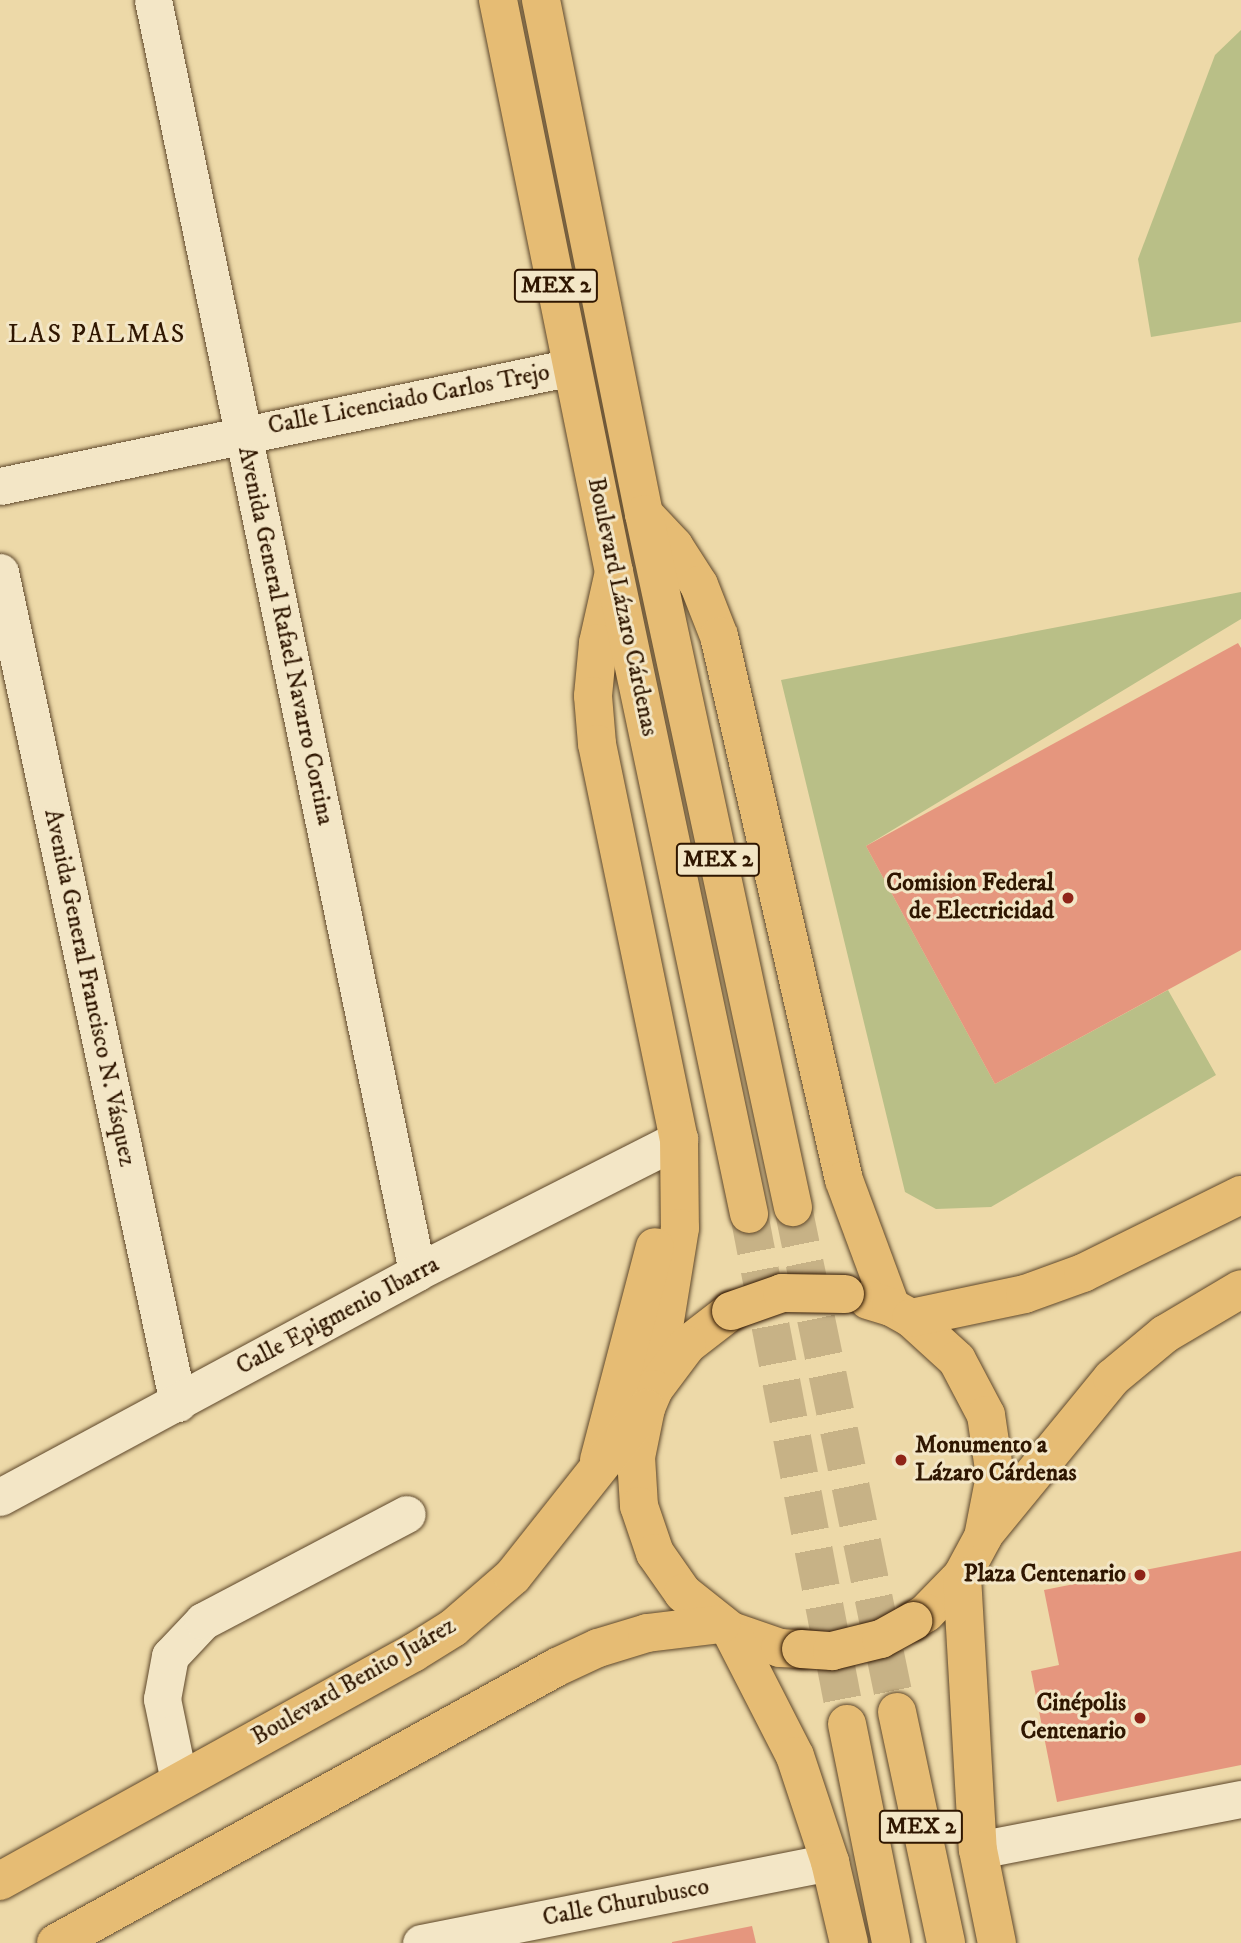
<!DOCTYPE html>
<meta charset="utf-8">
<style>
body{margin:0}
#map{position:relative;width:1241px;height:1943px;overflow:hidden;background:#edd9a8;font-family:"IM FELL DW Pica",serif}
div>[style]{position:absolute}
.green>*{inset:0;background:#b9bf87}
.building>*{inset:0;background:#e5967e}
.highway-tunnel>*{height:38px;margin-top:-19px;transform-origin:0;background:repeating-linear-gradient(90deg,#c7b286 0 38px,transparent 0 57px)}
.roads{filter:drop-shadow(0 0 2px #5e472a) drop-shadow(0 0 2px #5e472a)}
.minor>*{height:37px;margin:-18.5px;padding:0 18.5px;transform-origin:18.5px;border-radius:18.5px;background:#f3e6c6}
.major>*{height:38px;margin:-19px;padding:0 19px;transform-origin:19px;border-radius:19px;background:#e6bc74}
.highway>*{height:38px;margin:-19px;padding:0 19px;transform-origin:19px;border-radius:19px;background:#e6bc74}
.bridges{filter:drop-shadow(0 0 2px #2f1600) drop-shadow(0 0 2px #2f1600)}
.major-bridge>*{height:38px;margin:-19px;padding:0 19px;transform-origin:19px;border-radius:19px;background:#e6bc74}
.dots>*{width:19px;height:19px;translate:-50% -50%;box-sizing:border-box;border:4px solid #f3e6c6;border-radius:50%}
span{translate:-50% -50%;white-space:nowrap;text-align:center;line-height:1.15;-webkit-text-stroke:6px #f3e6c6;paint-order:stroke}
.shield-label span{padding:2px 5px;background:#f3e6c6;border:2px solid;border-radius:5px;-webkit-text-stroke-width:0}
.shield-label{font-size:23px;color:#2f1600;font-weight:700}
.street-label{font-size:24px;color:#2f1600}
.poi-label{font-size:24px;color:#2f1600;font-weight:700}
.right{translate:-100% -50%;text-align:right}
.left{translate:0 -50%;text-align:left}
.neighbourhood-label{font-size:26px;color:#2f1600;letter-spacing:2px}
</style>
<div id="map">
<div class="green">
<div style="clip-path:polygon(1241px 30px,1241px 322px,1151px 337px,1138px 259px,1215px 55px)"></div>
<div style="clip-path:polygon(1241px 592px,1241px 619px,866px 846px,995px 1084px,1168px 990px,1216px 1075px,991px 1207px,936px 1209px,905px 1192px,781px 680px)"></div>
</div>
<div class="building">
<div style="clip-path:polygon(1238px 643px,1241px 648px,1241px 950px,995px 1084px,866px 846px)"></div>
<div style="clip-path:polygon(1241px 1551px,1241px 1765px,1057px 1802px,1031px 1671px,1059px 1665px,1044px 1590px)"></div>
<div style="clip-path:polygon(752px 1926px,756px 1943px,672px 1943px,672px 1942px)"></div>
</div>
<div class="highway-tunnel">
<div style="left:793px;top:1207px;width:516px;rotate:78.36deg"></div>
<div style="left:749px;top:1214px;width:519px;rotate:79.12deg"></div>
</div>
<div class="roads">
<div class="minor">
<div style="left:153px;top:0;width:1299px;rotate:78.27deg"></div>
<div style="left:0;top:486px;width:584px;rotate:-11.75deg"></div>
<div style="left:0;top:572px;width:850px;rotate:77.91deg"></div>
<div style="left:0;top:1497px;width:474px;rotate:-28.3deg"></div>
<div style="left:417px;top:1272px;width:294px;rotate:-26.9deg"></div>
<div style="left:179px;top:1781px;width:84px;rotate:-101.7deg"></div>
<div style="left:162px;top:1699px;width:44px;rotate:-79.5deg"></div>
<div style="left:170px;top:1656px;width:48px;rotate:-46.7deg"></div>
<div style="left:203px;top:1621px;width:230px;rotate:-27.7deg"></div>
<div style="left:978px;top:1850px;width:268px;rotate:-11deg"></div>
<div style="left:421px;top:1943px;width:417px;rotate:-11.2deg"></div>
</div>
<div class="major">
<div style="left:498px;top:0;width:584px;rotate:78.54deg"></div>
<div style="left:614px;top:572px;width:73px;rotate:102.7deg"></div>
<div style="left:598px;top:643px;width:53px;rotate:95.4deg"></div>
<div style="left:593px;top:696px;width:48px;rotate:85.2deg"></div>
<div style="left:597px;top:744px;width:403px;rotate:78.3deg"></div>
<div style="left:679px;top:1139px;width:89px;rotate:89.4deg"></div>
<div style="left:680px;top:1228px;width:163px;rotate:99.2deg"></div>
<div style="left:541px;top:0;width:524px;rotate:78.67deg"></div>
<div style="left:644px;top:514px;width:44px;rotate:46.8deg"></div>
<div style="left:674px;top:546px;width:46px;rotate:57.3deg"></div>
<div style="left:699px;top:585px;width:55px;rotate:68.6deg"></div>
<div style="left:719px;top:636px;width:558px;rotate:77.06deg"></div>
<div style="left:844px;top:1180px;width:135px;rotate:69.7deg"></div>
<div style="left:868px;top:1300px;width:24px;rotate:17deg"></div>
<div style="left:891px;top:1307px;width:23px;rotate:29deg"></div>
<div style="left:911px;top:1318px;width:62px;rotate:42.4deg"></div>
<div style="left:957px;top:1360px;width:62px;rotate:62.2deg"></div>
<div style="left:986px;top:1415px;width:62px;rotate:81.6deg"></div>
<div style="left:995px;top:1476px;width:62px;rotate:101.1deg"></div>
<div style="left:983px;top:1537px;width:44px;rotate:118.3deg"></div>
<div style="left:962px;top:1576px;width:52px;rotate:134.2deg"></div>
<div style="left:926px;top:1613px;width:15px;rotate:148deg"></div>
<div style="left:731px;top:1311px;width:56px;rotate:142.3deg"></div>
<div style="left:687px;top:1345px;width:55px;rotate:126.9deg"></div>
<div style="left:654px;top:1389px;width:21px;rotate:113deg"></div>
<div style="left:646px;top:1408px;width:50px;rotate:101.5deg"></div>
<div style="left:636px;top:1457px;width:49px;rotate:86.5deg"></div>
<div style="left:639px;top:1506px;width:50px;rotate:71.2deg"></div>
<div style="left:655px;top:1553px;width:49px;rotate:55deg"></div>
<div style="left:683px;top:1593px;width:61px;rotate:38.4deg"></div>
<div style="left:731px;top:1631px;width:52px;rotate:19.1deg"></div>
<div style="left:780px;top:1648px;width:21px;rotate:3deg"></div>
<div style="left:911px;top:1318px;width:116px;rotate:-11.9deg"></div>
<div style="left:1025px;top:1294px;width:62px;rotate:-19.9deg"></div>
<div style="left:1083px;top:1273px;width:176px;rotate:-26.3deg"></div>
<div style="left:599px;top:1460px;width:220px;rotate:-75.3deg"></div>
<div style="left:986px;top:1532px;width:199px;rotate:-50.7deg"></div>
<div style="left:1112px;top:1378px;width:69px;rotate:-39.7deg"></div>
<div style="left:1165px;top:1334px;width:88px;rotate:-30.6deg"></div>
<div style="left:962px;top:1576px;width:274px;rotate:86.7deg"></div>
<div style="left:978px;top:1850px;width:95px;rotate:78.5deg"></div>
<div style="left:731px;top:1631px;width:140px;rotate:62.9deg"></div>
<div style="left:795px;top:1756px;width:112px;rotate:71.7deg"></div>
<div style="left:830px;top:1862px;width:83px;rotate:76.8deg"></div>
<div style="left:0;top:1881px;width:472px;rotate:-28.9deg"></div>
<div style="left:413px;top:1653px;width:47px;rotate:-32deg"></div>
<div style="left:453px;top:1628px;width:79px;rotate:-40.9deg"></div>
<div style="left:513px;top:1576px;width:214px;rotate:-51.6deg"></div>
<div style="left:56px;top:1943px;width:572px;rotate:-28.85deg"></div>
<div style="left:557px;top:1667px;width:45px;rotate:-24.9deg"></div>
<div style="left:598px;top:1648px;width:51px;rotate:-17deg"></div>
<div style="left:647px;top:1633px;width:75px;rotate:-6.9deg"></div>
</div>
<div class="highway">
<div style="left:644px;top:514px;width:709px;rotate:77.87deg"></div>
<div style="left:614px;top:572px;width:656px;rotate:78.12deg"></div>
<div style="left:897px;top:1712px;width:236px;rotate:78deg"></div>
<div style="left:847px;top:1724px;width:223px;rotate:78.6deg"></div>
</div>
</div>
<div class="bridges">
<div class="major-bridge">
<div style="left:731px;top:1311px;width:54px;rotate:-19.4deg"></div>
<div style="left:782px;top:1293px;width:63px;rotate:0.9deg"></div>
<div style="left:801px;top:1649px;width:31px;rotate:4deg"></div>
<div style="left:832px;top:1651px;width:50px;rotate:-13.8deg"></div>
<div style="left:881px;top:1639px;width:37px;rotate:-29deg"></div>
</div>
</div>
<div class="dots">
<div style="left:1068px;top:898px;background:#8f2418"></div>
<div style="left:901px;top:1460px;background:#8f2418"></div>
<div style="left:1140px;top:1575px;background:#8f2418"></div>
<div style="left:1140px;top:1718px;background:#8f2418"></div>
</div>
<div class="shield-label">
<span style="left:556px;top:286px">MEX 2</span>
<span style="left:718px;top:860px">MEX 2</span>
<span style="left:921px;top:1827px">MEX 2</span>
</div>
<div class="street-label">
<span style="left:409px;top:400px;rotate:-11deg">Calle Licenciado Carlos Trejo</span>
<span style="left:622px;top:607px;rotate:78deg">Boulevard Lázaro Cárdenas</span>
<span style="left:285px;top:636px;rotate:78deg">Avenida General Rafael Navarro Cortina</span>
<span style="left:89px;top:988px;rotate:78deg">Avenida General Francisco N. Vásquez</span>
<span style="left:338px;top:1316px;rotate:-28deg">Calle Epigmenio Ibarra</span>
<span style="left:354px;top:1682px;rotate:-30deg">Boulevard Benito Juárez</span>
<span style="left:626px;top:1903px;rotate:-11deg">Calle Churubusco</span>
</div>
<div class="poi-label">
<span class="right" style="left:1054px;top:898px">Comision Federal<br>de Electricidad</span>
<span class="left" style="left:915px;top:1460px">Monumento a<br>Lázaro Cárdenas</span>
<span class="right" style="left:1126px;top:1575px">Plaza Centenario</span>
<span class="right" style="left:1126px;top:1718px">Cinépolis<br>Centenario</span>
</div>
<div class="neighbourhood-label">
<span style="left:97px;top:335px">LAS PALMAS</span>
</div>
</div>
